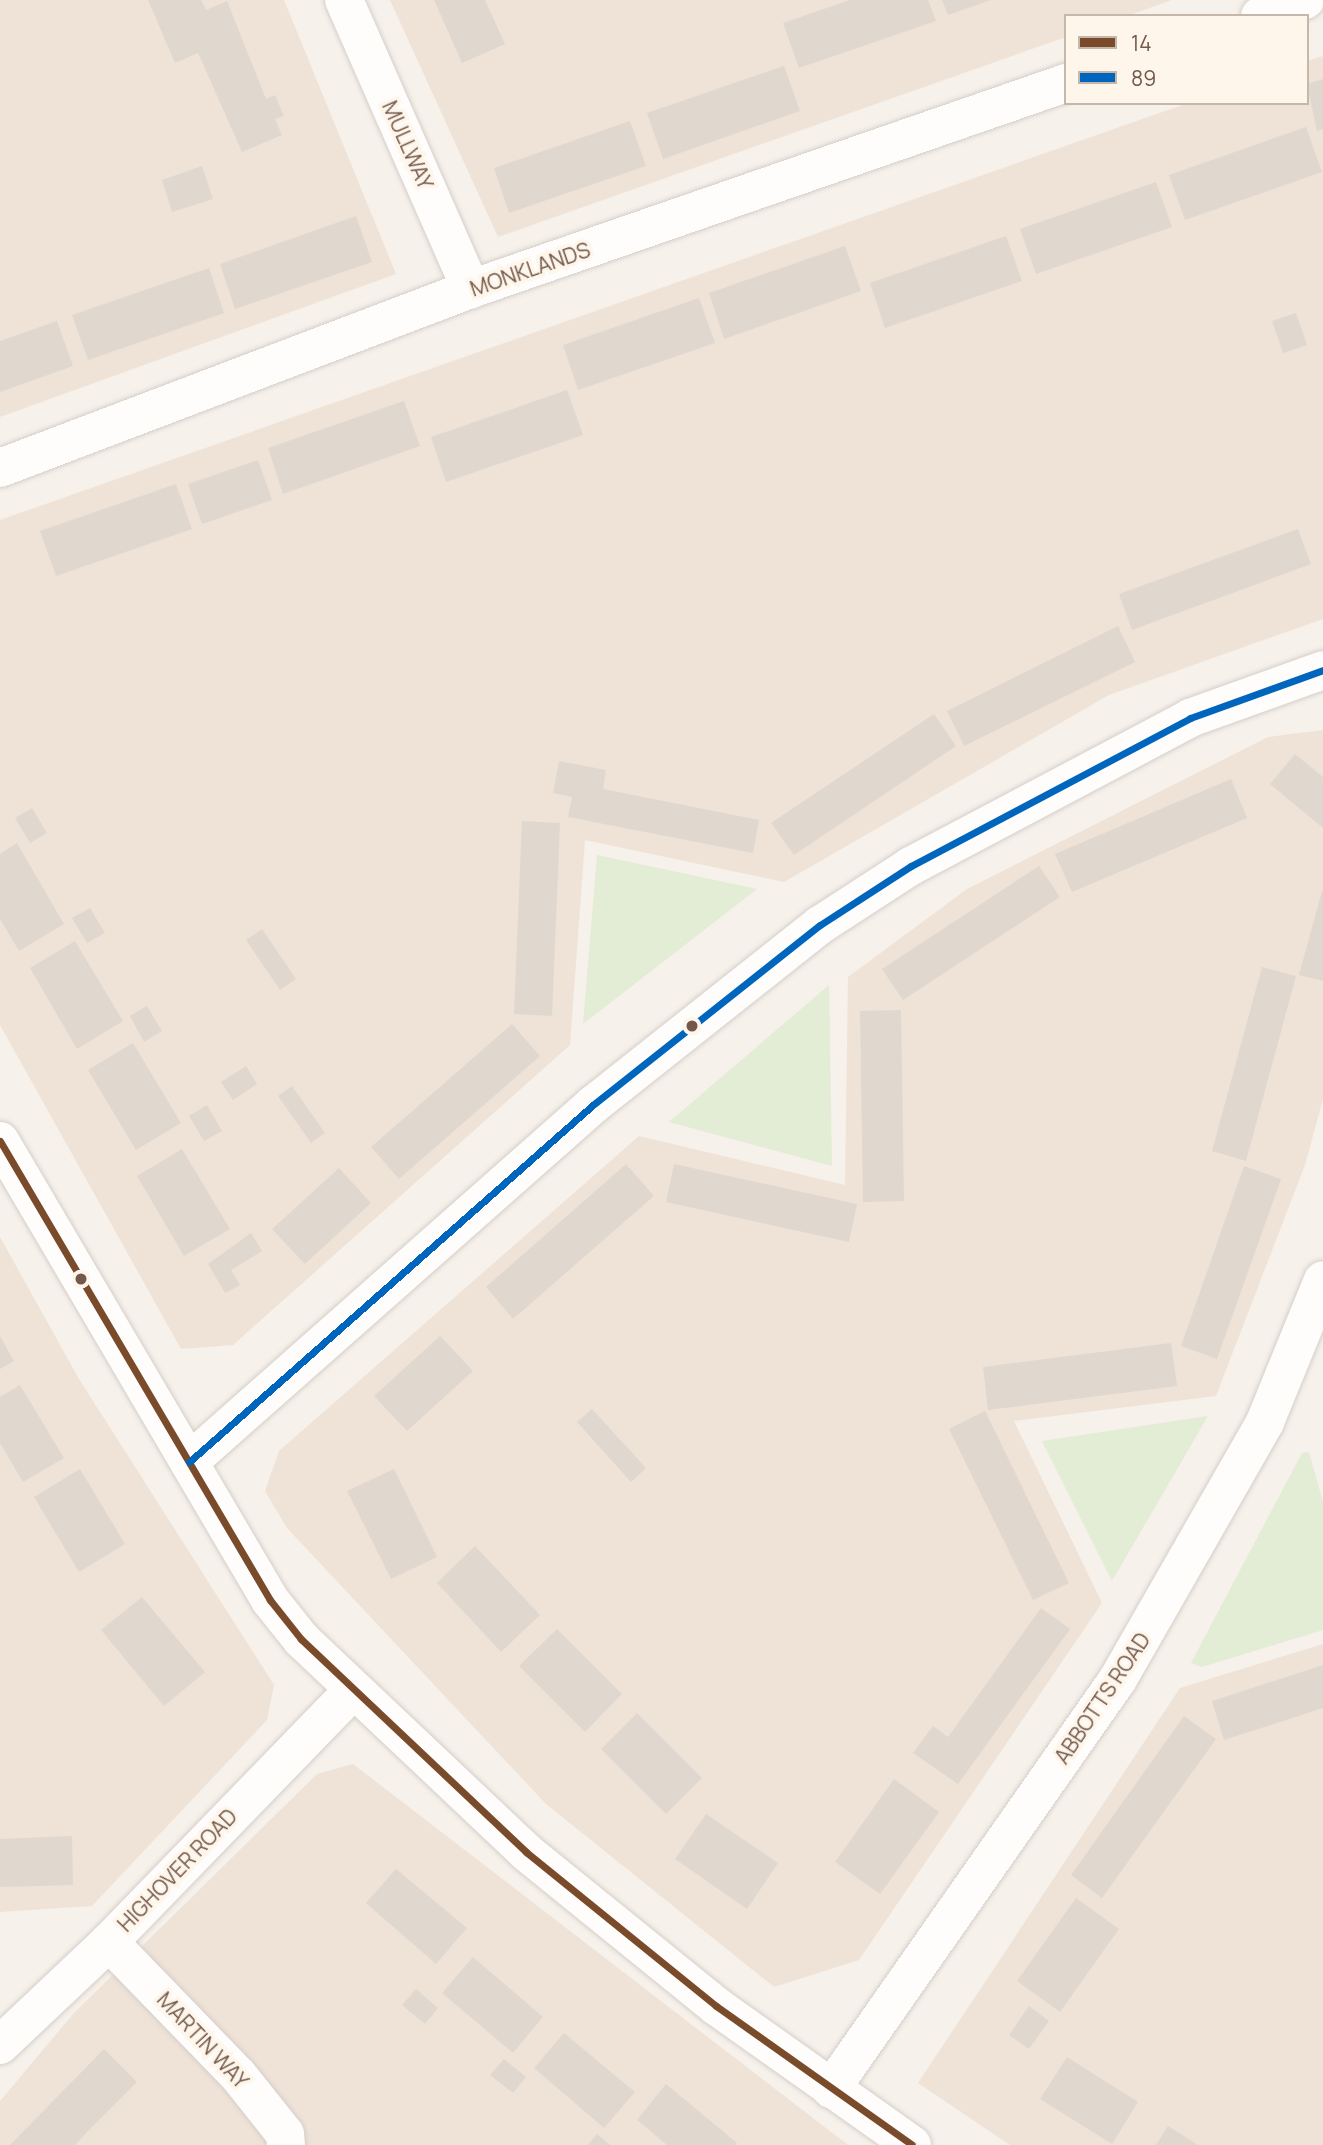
<!DOCTYPE html>
<style>
body{margin:0}
#map{position:relative;width:1323px;height:2145px;overflow:hidden;background:#f6f1ea;font-family:Manrope,sans-serif}
div>[style]{position:absolute}
.residential>*{inset:0;background:#efe3d8}
.green>*{inset:0;background:#e3ecd5}
.building>*{inset:0;background:#e0d7cf}
.roads{filter:drop-shadow(0 0 2px #d5cec9) drop-shadow(0 0 2px #d5cec9)}
.minor>*{height:38px;margin:-19px;padding:0 19px;transform-origin:19px;border-radius:19px;background:#fefdfc}
.bus-1>*{height:7px;margin:-3.5px;padding:0 3.5px;transform-origin:3.5px;border-radius:3.5px;background:#7a4b2a}
.bus-2>*{height:7px;margin:-3.5px;padding:0 3.5px;transform-origin:3.5px;border-radius:3.5px;background:#0065bd}
.dots>*{width:19px;height:19px;translate:-50% -50%;box-sizing:border-box;border:4px solid #fef6eb;border-radius:50%}
span{translate:-50% -50%;white-space:nowrap;text-align:center;line-height:1.15;-webkit-text-stroke:7px #fef6eb;paint-order:stroke}
.street-label{font-size:21px;color:#73584b}
.legend{position:absolute;left:1064px;top:14px;width:245px;height:91px;box-sizing:border-box;background:#fef6eb;border:2px solid #c6b7ab;margin:0;padding:9px 12px;list-style:none;font-size:21px;color:#73584b}
.legend li{display:flex;align-items:center;gap:14px;height:35px}
.legend b{width:35px;border:2px solid #c6b7ab}
</style>
<div id="map">
<div class="residential">
<div style="clip-path:polygon(0 0,284px 0,396px 274px,0 417px)"></div>
<div style="clip-path:polygon(390px 0,1172px 0,1127px 16px,1066px 16px,1066px 37px,498px 237px)"></div>
<div style="clip-path:polygon(1323px 56px,1323px 619px,1109px 695px,784px 882px,585px 840px,570px 1045px,233px 1345px,181px 1349px,0 1025px,0 520px,1188px 103px,1307px 103px,1307px 61px)"></div>
<div style="clip-path:polygon(1323px 730px,1323px 1099px,1305px 1165px,1216px 1396px,1014px 1421px,1102px 1603px,859px 1960px,774px 1987px,546px 1804px,287px 1528px,265px 1491px,279px 1451px,639px 1136px,845px 1185px,848px 977px,967px 889px,1268px 737px)"></div>
<div style="clip-path:polygon(0 1237px,79px 1379px,274px 1685px,267px 1720px,92px 1906px,0 1912px)"></div>
<div style="clip-path:polygon(1323px 1644px,1323px 2145px,1010px 2145px,918px 2083px,1180px 1688px)"></div>
<div style="clip-path:polygon(353px 1764px,848px 2145px,0 2145px,0 2101px,74px 2013px,317px 1774px)"></div>
</div>
<div class="green">
<div style="clip-path:polygon(597px 855px,757px 889px,583px 1024px)"></div>
<div style="clip-path:polygon(829px 985px,832px 1166px,669px 1122px)"></div>
<div style="clip-path:polygon(1208px 1416px,1112px 1581px,1042px 1441px)"></div>
<div style="clip-path:polygon(1309px 1452px,1323px 1502px,1323px 1630px,1202px 1667px,1191px 1663px,1302px 1453px)"></div>
</div>
<div class="building">
<div style="clip-path:polygon(148px 0,201px 0,206px 10px,227px 1px,266px 99px,275px 95px,284px 116px,275px 119px,282px 135px,242px 152px,198px 53px,175px 63px)"></div>
<div style="clip-path:polygon(434px 0,485px 0,505px 44px,462px 63px)"></div>
<div style="clip-path:polygon(850px 0,928px 0,936px 21px,799px 68px,783px 23px)"></div>
<div style="clip-path:polygon(942px 0,991px 0,948px 15px)"></div>
<div style="clip-path:polygon(784px 66px,800px 111px,663px 159px,647px 113px)"></div>
<div style="clip-path:polygon(1323px 79px,1323px 129px,1317px 131px,1307px 84px)"></div>
<div style="clip-path:polygon(630px 121px,646px 166px,509px 213px,494px 168px)"></div>
<div style="clip-path:polygon(1306px 127px,1322px 172px,1185px 220px,1169px 175px)"></div>
<div style="clip-path:polygon(202px 166px,213px 199px,172px 212px,162px 180px)"></div>
<div style="clip-path:polygon(1156px 182px,1172px 227px,1036px 274px,1020px 229px)"></div>
<div style="clip-path:polygon(356px 216px,372px 262px,235px 309px,220px 264px)"></div>
<div style="clip-path:polygon(1006px 236px,1022px 281px,885px 328px,870px 283px)"></div>
<div style="clip-path:polygon(845px 246px,861px 291px,724px 339px,709px 293px)"></div>
<div style="clip-path:polygon(209px 268px,224px 313px,88px 360px,72px 315px)"></div>
<div style="clip-path:polygon(699px 298px,715px 343px,578px 390px,563px 345px)"></div>
<div style="clip-path:polygon(1296px 313px,1307px 345px,1283px 353px,1272px 321px)"></div>
<div style="clip-path:polygon(57px 321px,73px 366px,0 392px,0 341px)"></div>
<div style="clip-path:polygon(567px 390px,583px 435px,446px 482px,431px 437px)"></div>
<div style="clip-path:polygon(404px 401px,420px 446px,283px 494px,268px 448px)"></div>
<div style="clip-path:polygon(258px 460px,272px 500px,202px 524px,188px 484px)"></div>
<div style="clip-path:polygon(176px 484px,192px 529px,56px 576px,40px 531px)"></div>
<div style="clip-path:polygon(1298px 529px,1311px 564px,1132px 630px,1119px 594px)"></div>
<div style="clip-path:polygon(1118px 626px,1135px 662px,964px 746px,947px 711px)"></div>
<div style="clip-path:polygon(934px 714px,956px 746px,794px 855px,771px 823px)"></div>
<div style="clip-path:polygon(1295px 754px,1323px 777px,1323px 828px,1270px 784px)"></div>
<div style="clip-path:polygon(559px 761px,606px 770px,603px 789px,759px 820px,753px 853px,568px 817px,572px 797px,553px 793px)"></div>
<div style="clip-path:polygon(1231px 779px,1247px 818px,1072px 892px,1055px 854px)"></div>
<div style="clip-path:polygon(32px 808px,47px 833px,30px 843px,15px 818px)"></div>
<div style="clip-path:polygon(522px 821px,560px 823px,552px 1016px,514px 1014px)"></div>
<div style="clip-path:polygon(17px 843px,64px 924px,19px 951px,0 919px,0 854px)"></div>
<div style="clip-path:polygon(1039px 866px,1060px 897px,903px 1000px,882px 969px)"></div>
<div style="clip-path:polygon(1322px 891px,1323px 891px,1323px 981px,1299px 975px)"></div>
<div style="clip-path:polygon(90px 908px,105px 933px,87px 943px,72px 918px)"></div>
<div style="clip-path:polygon(262px 929px,296px 979px,280px 990px,246px 940px)"></div>
<div style="clip-path:polygon(75px 941px,123px 1021px,77px 1049px,30px 968px)"></div>
<div style="clip-path:polygon(1262px 967px,1296px 976px,1246px 1161px,1212px 1151px)"></div>
<div style="clip-path:polygon(147px 1006px,162px 1031px,144px 1042px,130px 1016px)"></div>
<div style="clip-path:polygon(901px 1010px,904px 1201px,863px 1202px,860px 1011px)"></div>
<div style="clip-path:polygon(512px 1024px,540px 1056px,399px 1179px,371px 1147px)"></div>
<div style="clip-path:polygon(133px 1043px,181px 1123px,136px 1150px,88px 1070px)"></div>
<div style="clip-path:polygon(246px 1066px,257px 1084px,233px 1100px,221px 1082px)"></div>
<div style="clip-path:polygon(292px 1086px,325px 1133px,311px 1143px,278px 1096px)"></div>
<div style="clip-path:polygon(207px 1105px,222px 1131px,204px 1141px,189px 1116px)"></div>
<div style="clip-path:polygon(182px 1149px,230px 1229px,184px 1256px,137px 1176px)"></div>
<div style="clip-path:polygon(626px 1164px,654px 1196px,513px 1319px,486px 1287px)"></div>
<div style="clip-path:polygon(674px 1164px,857px 1204px,849px 1242px,666px 1202px)"></div>
<div style="clip-path:polygon(1244px 1166px,1281px 1179px,1217px 1359px,1181px 1346px)"></div>
<div style="clip-path:polygon(339px 1168px,371px 1203px,305px 1264px,272px 1229px)"></div>
<div style="clip-path:polygon(251px 1233px,262px 1251px,231px 1270px,240px 1285px,225px 1293px,208px 1264px)"></div>
<div style="clip-path:polygon(0 1336px,14px 1361px,0 1369px)"></div>
<div style="clip-path:polygon(440px 1336px,473px 1371px,407px 1431px,374px 1396px)"></div>
<div style="clip-path:polygon(1171px 1343px,1177px 1386px,988px 1410px,983px 1367px)"></div>
<div style="clip-path:polygon(20px 1385px,64px 1458px,23px 1482px,0 1443px,0 1397px)"></div>
<div style="clip-path:polygon(592px 1409px,646px 1468px,631px 1482px,577px 1422px)"></div>
<div style="clip-path:polygon(985px 1411px,1069px 1583px,1033px 1600px,949px 1429px)"></div>
<div style="clip-path:polygon(80px 1469px,125px 1544px,79px 1572px,34px 1497px)"></div>
<div style="clip-path:polygon(394px 1469px,437px 1557px,391px 1579px,347px 1491px)"></div>
<div style="clip-path:polygon(475px 1546px,540px 1615px,501px 1652px,437px 1583px)"></div>
<div style="clip-path:polygon(142px 1597px,205px 1672px,164px 1706px,101px 1630px)"></div>
<div style="clip-path:polygon(1041px 1608px,1070px 1629px,958px 1784px,913px 1753px,933px 1726px,948px 1737px)"></div>
<div style="clip-path:polygon(557px 1629px,622px 1694px,585px 1732px,519px 1666px)"></div>
<div style="clip-path:polygon(1323px 1665px,1323px 1708px,1224px 1740px,1212px 1701px)"></div>
<div style="clip-path:polygon(637px 1713px,702px 1778px,666px 1814px,601px 1749px)"></div>
<div style="clip-path:polygon(1184px 1716px,1216px 1739px,1102px 1898px,1071px 1875px)"></div>
<div style="clip-path:polygon(894px 1779px,939px 1812px,880px 1894px,835px 1862px)"></div>
<div style="clip-path:polygon(706px 1814px,778px 1863px,747px 1909px,675px 1859px)"></div>
<div style="clip-path:polygon(72px 1836px,73px 1885px,0 1887px,0 1839px)"></div>
<div style="clip-path:polygon(396px 1869px,467px 1928px,436px 1964px,366px 1903px)"></div>
<div style="clip-path:polygon(1076px 1898px,1119px 1929px,1060px 2012px,1017px 1981px)"></div>
<div style="clip-path:polygon(473px 1957px,543px 2017px,513px 2053px,442px 1993px)"></div>
<div style="clip-path:polygon(416px 1989px,438px 2008px,425px 2024px,402px 2005px)"></div>
<div style="clip-path:polygon(1029px 2006px,1049px 2021px,1029px 2049px,1009px 2035px)"></div>
<div style="clip-path:polygon(564px 2033px,635px 2092px,604px 2128px,534px 2068px)"></div>
<div style="clip-path:polygon(104px 2049px,137px 2082px,87px 2132px,75px 2145px,10px 2145px)"></div>
<div style="clip-path:polygon(1067px 2057px,1138px 2102px,1112px 2144px,1040px 2099px)"></div>
<div style="clip-path:polygon(504px 2059px,526px 2077px,513px 2093px,490px 2075px)"></div>
<div style="clip-path:polygon(666px 2084px,737px 2143px,735px 2145px,667px 2145px,637px 2120px)"></div>
<div style="clip-path:polygon(1168px 2126px,1198px 2145px,1156px 2145px)"></div>
<div style="clip-path:polygon(597px 2134px,610px 2145px,588px 2145px)"></div>
</div>
<div class="roads">
<div class="minor">
<div style="left:344px;top:0;width:316px;rotate:66.3deg"></div>
<div style="left:1260px;top:16px;width:48px;rotate:-19.6deg"></div>
<div style="left:0;top:468px;width:504px;rotate:-20.81deg"></div>
<div style="left:471px;top:289px;width:630px;rotate:-19.1deg"></div>
<div style="left:0;top:1141px;width:533px;rotate:59.53deg"></div>
<div style="left:270px;top:1600px;width:50px;rotate:51.5deg"></div>
<div style="left:301px;top:1639px;width:310px;rotate:43.4deg"></div>
<div style="left:526px;top:1852px;width:245px;rotate:39deg"></div>
<div style="left:716px;top:2006px;width:240px;rotate:35.3deg"></div>
<div style="left:189px;top:1462px;width:541px;rotate:-41.48deg"></div>
<div style="left:594px;top:1104px;width:288px;rotate:-38.4deg"></div>
<div style="left:820px;top:925px;width:108px;rotate:-33deg"></div>
<div style="left:911px;top:866px;width:316px;rotate:-27.9deg"></div>
<div style="left:1190px;top:718px;width:141px;rotate:-19.8deg"></div>
<div style="left:109px;top:1942px;width:185px;rotate:45.9deg"></div>
<div style="left:238px;top:2075px;width:75px;rotate:51.5deg"></div>
<div style="left:285px;top:2134px;width:11px;rotate:85deg"></div>
<div style="left:0;top:2045px;width:150px;rotate:-43.4deg"></div>
<div style="left:109px;top:1942px;width:348px;rotate:-45.9deg"></div>
<div style="left:831px;top:2089px;width:500px;rotate:-55.01deg"></div>
<div style="left:1118px;top:1679px;width:296px;rotate:-60.2deg"></div>
<div style="left:1265px;top:1422px;width:153px;rotate:-67.8deg"></div>
</div>
</div>
<div class="bus-1">
<div style="left:0;top:1141px;width:533px;rotate:59.53deg"></div>
<div style="left:270px;top:1600px;width:50px;rotate:51.5deg"></div>
<div style="left:301px;top:1639px;width:310px;rotate:43.4deg"></div>
<div style="left:526px;top:1852px;width:245px;rotate:39deg"></div>
<div style="left:716px;top:2006px;width:240px;rotate:35.3deg"></div>
</div>
<div class="bus-2">
<div style="left:189px;top:1462px;width:541px;rotate:-41.48deg"></div>
<div style="left:594px;top:1104px;width:288px;rotate:-38.4deg"></div>
<div style="left:820px;top:925px;width:108px;rotate:-33deg"></div>
<div style="left:911px;top:866px;width:316px;rotate:-27.9deg"></div>
<div style="left:1190px;top:718px;width:141px;rotate:-19.8deg"></div>
</div>
<div class="dots">
<div style="left:692px;top:1026px;background:#73584b"></div>
<div style="left:81px;top:1279px;background:#73584b"></div>
</div>
<div class="street-label">
<span style="left:408px;top:145px;rotate:66deg">MULLWAY</span>
<span style="left:530px;top:269px;rotate:-19deg">MONKLANDS</span>
<span style="left:1102px;top:1698px;rotate:-56deg">ABBOTTS ROAD</span>
<span style="left:177px;top:1870px;rotate:-46deg">HIGHOVER ROAD</span>
<span style="left:203px;top:2040px;rotate:47deg">MARTIN WAY</span>
</div>
<ul class="legend">
<li><b style="height:9px;background:#7a4b2a"></b>14</li>
<li><b style="height:9px;background:#0065bd"></b>89</li>
</ul>
</div>
